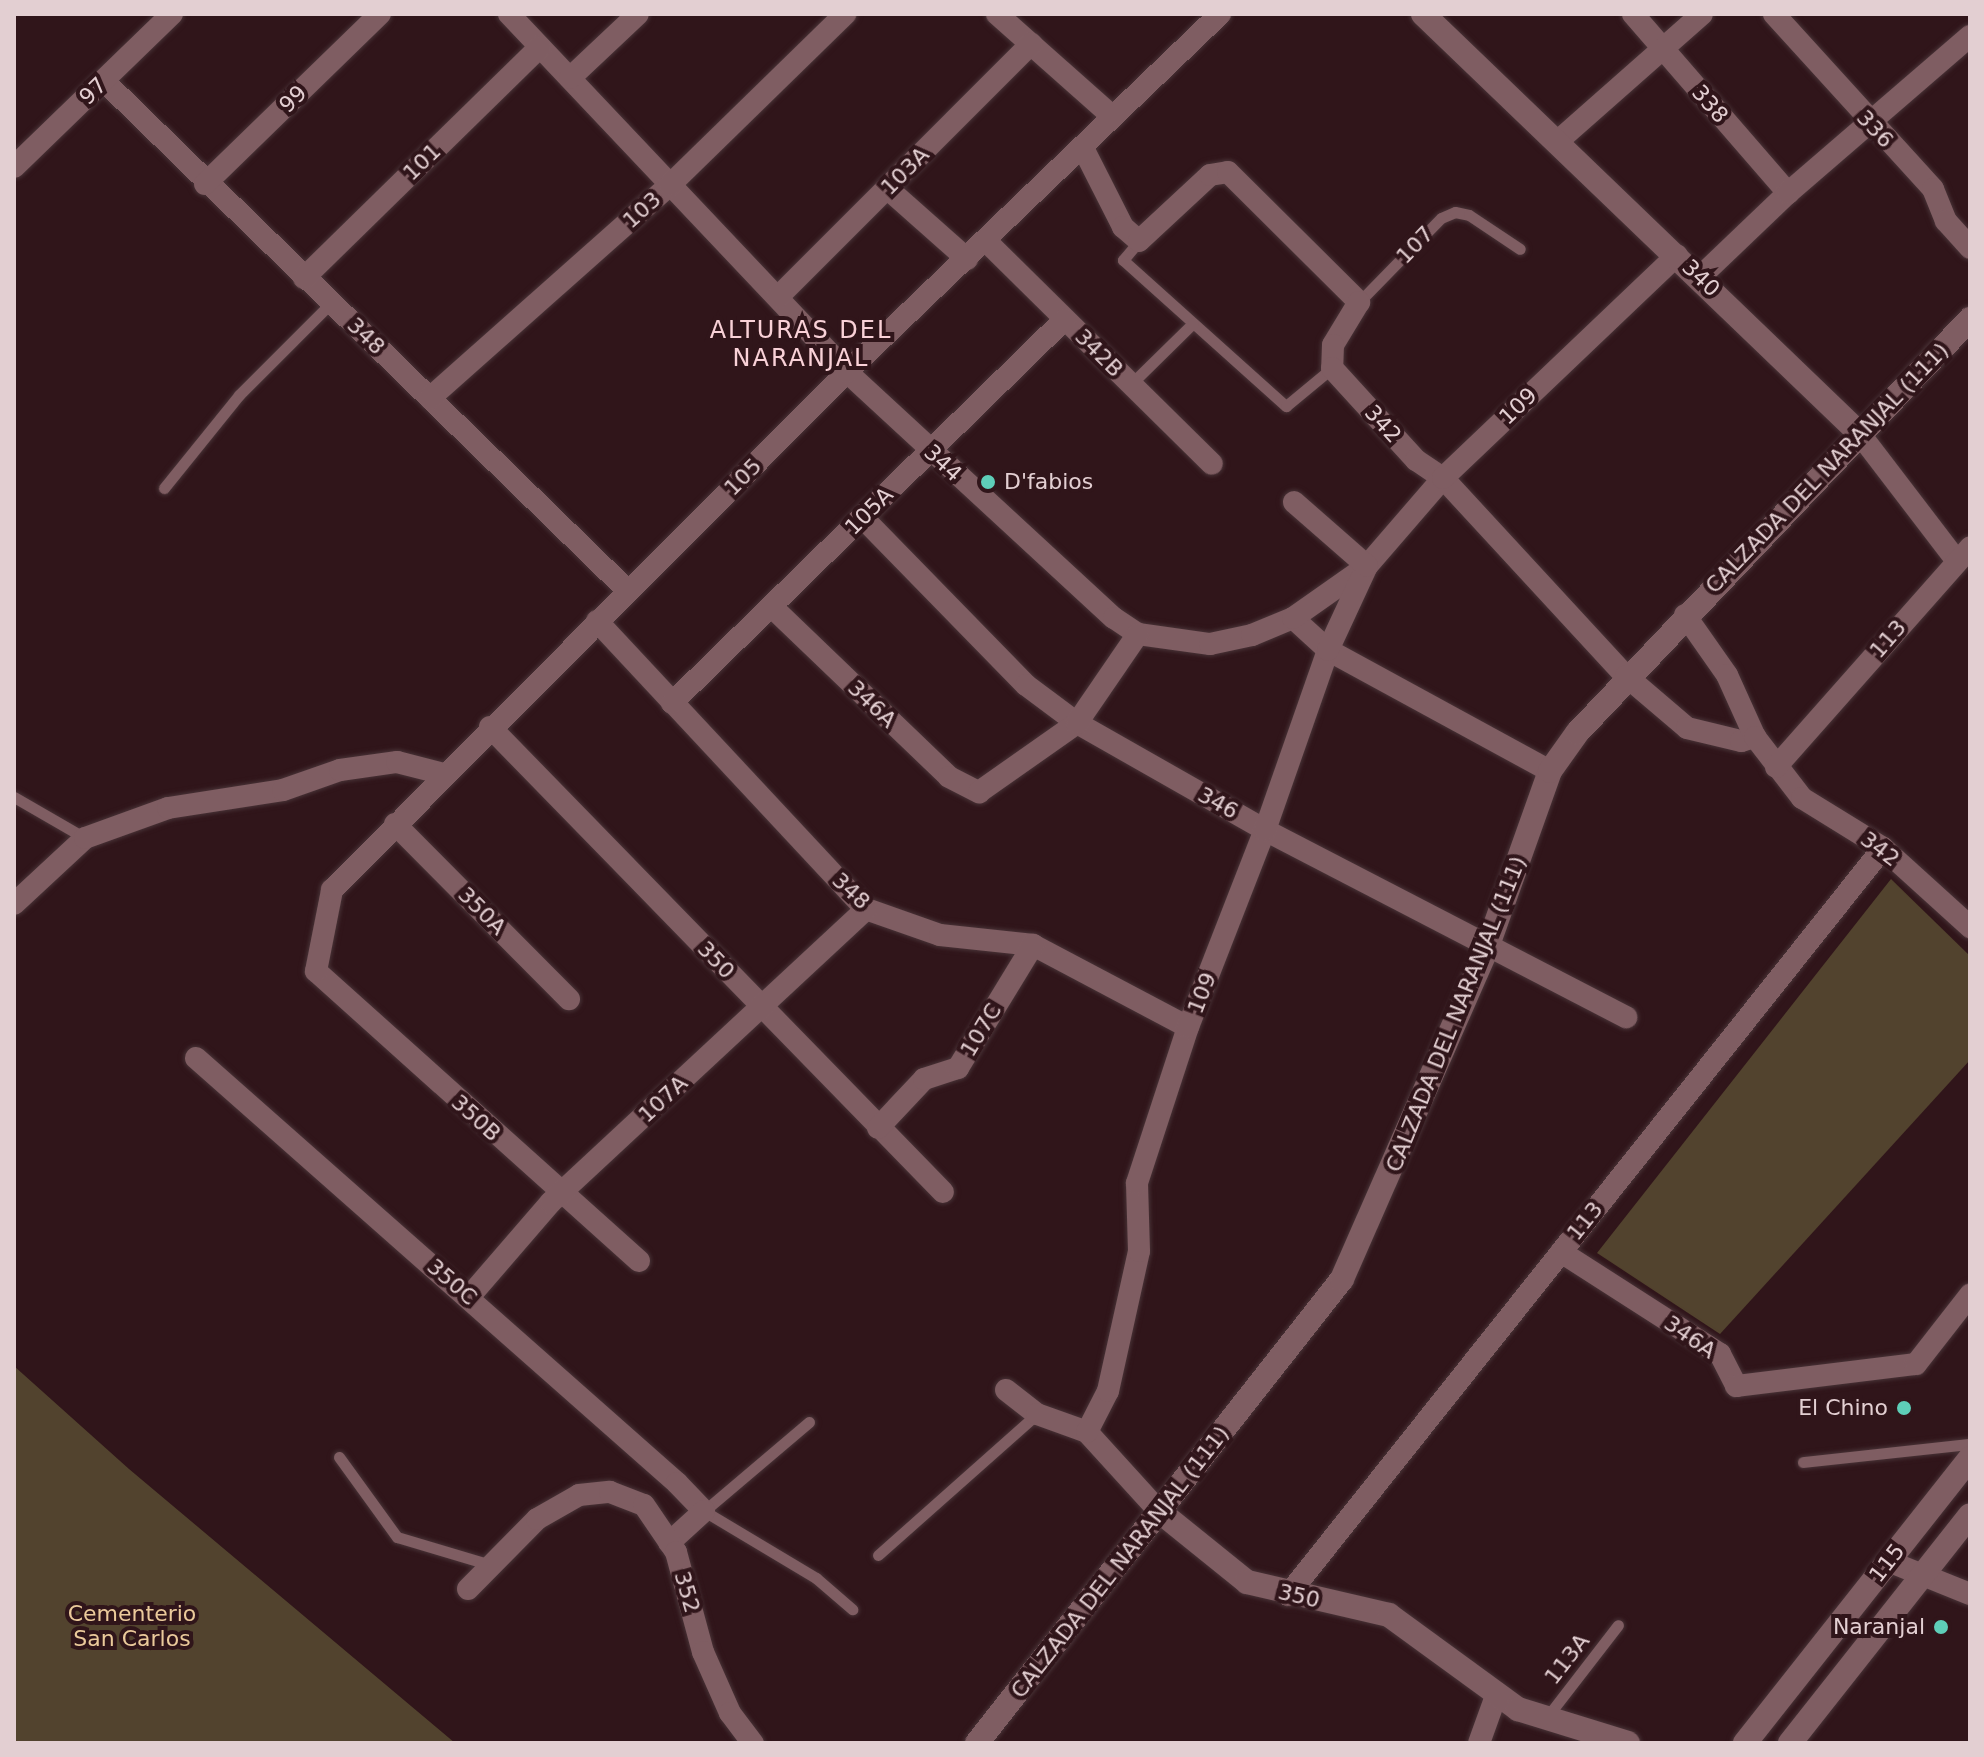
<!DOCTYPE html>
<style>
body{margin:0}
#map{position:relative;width:1984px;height:1757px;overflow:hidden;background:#30151a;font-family:"DejaVu Sans",sans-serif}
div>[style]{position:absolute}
.green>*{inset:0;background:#52432e}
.roads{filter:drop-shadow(0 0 2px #483337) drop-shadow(0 0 2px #483337)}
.lane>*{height:11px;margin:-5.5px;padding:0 5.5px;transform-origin:5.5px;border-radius:5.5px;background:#7f5d62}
.street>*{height:22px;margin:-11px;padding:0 11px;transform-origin:11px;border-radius:11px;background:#7f5d62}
.secondary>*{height:24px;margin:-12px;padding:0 12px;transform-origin:12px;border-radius:12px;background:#7f5d62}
.dots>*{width:22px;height:22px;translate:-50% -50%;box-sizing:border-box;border:4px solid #30151a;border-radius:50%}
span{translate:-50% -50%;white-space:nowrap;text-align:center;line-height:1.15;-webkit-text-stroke:8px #30151a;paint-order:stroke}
.street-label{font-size:22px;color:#e3cfd2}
.poi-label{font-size:22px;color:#e3cfd2}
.left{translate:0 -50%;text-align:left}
.right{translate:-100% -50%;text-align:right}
.park-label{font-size:22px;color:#ebca9b}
.neighbourhood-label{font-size:24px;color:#f9d1d7;letter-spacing:2px}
.frame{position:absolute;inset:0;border:16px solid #e3cfd2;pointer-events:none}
</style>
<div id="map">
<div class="green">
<div style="clip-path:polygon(1891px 879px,1970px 956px,1970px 1060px,1720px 1334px,1597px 1253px)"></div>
<div style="clip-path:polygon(14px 1366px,129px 1469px,455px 1743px,14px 1743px)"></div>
</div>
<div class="roads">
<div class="lane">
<div style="left:1139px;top:241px;width:25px;rotate:130deg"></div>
<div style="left:1123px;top:260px;width:219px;rotate:41.9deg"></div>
<div style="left:1286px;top:406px;width:60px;rotate:-39.6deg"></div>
<div style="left:1359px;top:302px;width:117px;rotate:-45.7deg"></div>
<div style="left:1441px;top:218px;width:15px;rotate:-23deg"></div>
<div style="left:1455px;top:212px;width:14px;rotate:12deg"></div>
<div style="left:1469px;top:215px;width:61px;rotate:33.7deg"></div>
<div style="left:1130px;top:385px;width:88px;rotate:-44.5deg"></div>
<div style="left:164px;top:488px;width:119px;rotate:-51.1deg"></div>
<div style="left:239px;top:395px;width:130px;rotate:-45deg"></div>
<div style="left:14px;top:797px;width:82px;rotate:30deg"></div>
<div style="left:809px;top:1422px;width:138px;rotate:139.7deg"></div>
<div style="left:704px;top:1511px;width:131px;rotate:30.9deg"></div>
<div style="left:816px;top:1578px;width:48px;rotate:40.7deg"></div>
<div style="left:339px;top:1457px;width:99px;rotate:54.1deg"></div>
<div style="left:397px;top:1537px;width:98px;rotate:16.6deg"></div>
<div style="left:1803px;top:1462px;width:168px;rotate:-6.2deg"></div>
<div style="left:878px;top:1555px;width:213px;rotate:-41.6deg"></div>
<div style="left:1547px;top:1717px;width:116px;rotate:-52.3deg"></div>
</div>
<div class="street">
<div style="left:509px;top:14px;width:492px;rotate:46.6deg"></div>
<div style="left:847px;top:372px;width:363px;rotate:42.7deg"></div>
<div style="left:1114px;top:618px;width:29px;rotate:34deg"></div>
<div style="left:1138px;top:634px;width:73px;rotate:7.9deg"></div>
<div style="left:1210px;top:644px;width:43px;rotate:-12.1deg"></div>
<div style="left:1252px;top:635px;width:44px;rotate:-22.5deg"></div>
<div style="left:1293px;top:618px;width:47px;rotate:42.4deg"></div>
<div style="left:1328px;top:650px;width:253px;rotate:28.6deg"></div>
<div style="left:997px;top:14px;width:154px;rotate:41.6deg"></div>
<div style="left:1633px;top:14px;width:237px;rotate:49.1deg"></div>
<div style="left:1774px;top:14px;width:236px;rotate:47.7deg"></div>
<div style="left:1933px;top:189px;width:35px;rotate:68deg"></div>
<div style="left:1946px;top:221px;width:36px;rotate:48deg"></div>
<div style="left:570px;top:78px;width:93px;rotate:-43.3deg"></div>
<div style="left:104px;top:81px;width:731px;rotate:44.22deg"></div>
<div style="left:1557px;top:142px;width:193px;rotate:-41.4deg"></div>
<div style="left:1083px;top:148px;width:89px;rotate:63.1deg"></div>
<div style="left:1123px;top:227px;width:21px;rotate:41deg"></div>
<div style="left:1139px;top:241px;width:97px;rotate:-42.9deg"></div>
<div style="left:1210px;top:175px;width:18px;rotate:-9deg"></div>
<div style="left:1228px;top:172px;width:185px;rotate:44.8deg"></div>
<div style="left:1359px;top:302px;width:50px;rotate:121.2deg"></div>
<div style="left:1333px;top:345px;width:23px;rotate:92deg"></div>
<div style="left:1332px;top:368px;width:125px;rotate:47.6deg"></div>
<div style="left:1416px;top:460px;width:32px;rotate:34deg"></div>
<div style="left:1443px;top:478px;width:270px;rotate:47.3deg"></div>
<div style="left:1626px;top:676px;width:80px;rotate:40.4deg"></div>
<div style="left:1687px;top:728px;width:56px;rotate:13.5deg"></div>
<div style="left:1741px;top:741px;width:15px;rotate:-16deg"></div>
<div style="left:14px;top:167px;width:220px;rotate:-44.1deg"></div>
<div style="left:205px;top:184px;width:244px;rotate:-44.2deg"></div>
<div style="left:887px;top:188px;width:107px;rotate:41.6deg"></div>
<div style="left:986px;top:241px;width:317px;rotate:44.6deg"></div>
<div style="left:1700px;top:277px;width:122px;rotate:-43.7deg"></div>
<div style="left:1788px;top:193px;width:240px;rotate:-40.8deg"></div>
<div style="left:304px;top:278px;width:330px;rotate:-44.4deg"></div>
<div style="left:778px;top:297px;width:358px;rotate:-45deg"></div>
<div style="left:430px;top:398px;width:321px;rotate:-41.6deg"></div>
<div style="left:670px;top:185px;width:245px;rotate:-44.3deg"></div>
<div style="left:1859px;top:433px;width:161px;rotate:52.6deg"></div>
<div style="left:863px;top:518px;width:233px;rotate:45.7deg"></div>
<div style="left:1026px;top:685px;width:64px;rotate:36.7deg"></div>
<div style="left:1077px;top:723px;width:216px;rotate:29.6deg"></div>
<div style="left:1265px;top:830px;width:407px;rotate:27.4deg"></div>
<div style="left:772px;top:607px;width:245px;rotate:43.8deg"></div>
<div style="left:949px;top:777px;width:34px;rotate:27deg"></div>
<div style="left:979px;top:792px;width:120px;rotate:-35.1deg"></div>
<div style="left:1077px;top:723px;width:108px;rotate:-55.6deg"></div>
<div style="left:1685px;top:615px;width:73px;rotate:55deg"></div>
<div style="left:1727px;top:675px;width:68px;rotate:65.7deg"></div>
<div style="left:1755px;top:737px;width:77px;rotate:52.4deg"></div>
<div style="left:1802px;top:798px;width:95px;rotate:31.7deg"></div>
<div style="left:1883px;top:848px;width:118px;rotate:42.2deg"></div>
<div style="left:1293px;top:618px;width:90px;rotate:-35.1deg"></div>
<div style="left:1367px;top:566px;width:116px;rotate:-49.2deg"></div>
<div style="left:1443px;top:478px;width:323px;rotate:-43.6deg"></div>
<div style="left:597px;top:621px;width:394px;rotate:47deg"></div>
<div style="left:866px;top:909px;width:78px;rotate:19.4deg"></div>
<div style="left:940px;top:935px;width:94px;rotate:6.1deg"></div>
<div style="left:1033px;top:945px;width:175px;rotate:27.9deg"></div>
<div style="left:672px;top:703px;width:549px;rotate:-44.34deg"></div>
<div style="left:490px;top:727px;width:649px;rotate:45.75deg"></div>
<div style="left:1776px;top:767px;width:293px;rotate:-48.5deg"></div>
<div style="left:395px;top:824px;width:247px;rotate:45.2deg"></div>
<div style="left:14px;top:904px;width:97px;rotate:-42.9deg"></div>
<div style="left:85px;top:838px;width:88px;rotate:-19.9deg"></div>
<div style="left:168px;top:808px;width:116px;rotate:-8.9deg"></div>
<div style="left:283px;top:790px;width:60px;rotate:-19.3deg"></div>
<div style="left:340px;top:770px;width:58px;rotate:-8deg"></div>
<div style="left:397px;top:762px;width:49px;rotate:14.3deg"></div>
<div style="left:196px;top:1058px;width:642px;rotate:41.46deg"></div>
<div style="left:677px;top:1483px;width:39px;rotate:46deg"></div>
<div style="left:704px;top:1511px;width:47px;rotate:137.6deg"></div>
<div style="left:878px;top:1128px;width:67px;rotate:-46.8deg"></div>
<div style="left:924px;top:1079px;width:36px;rotate:-18deg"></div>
<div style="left:958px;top:1068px;width:144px;rotate:-58.6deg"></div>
<div style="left:1561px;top:1252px;width:189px;rotate:32.7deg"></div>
<div style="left:1720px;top:1354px;width:36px;rotate:63deg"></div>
<div style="left:1736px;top:1386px;width:181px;rotate:-7deg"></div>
<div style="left:1916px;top:1364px;width:88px;rotate:-52deg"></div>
<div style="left:639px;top:1261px;width:434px;rotate:-138.1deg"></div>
<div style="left:316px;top:971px;width:83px;rotate:-78.8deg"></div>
<div style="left:332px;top:890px;width:730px;rotate:-45.17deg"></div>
<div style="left:847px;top:372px;width:517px;rotate:-43.82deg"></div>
<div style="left:469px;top:1297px;width:125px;rotate:-49.2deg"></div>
<div style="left:551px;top:1202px;width:430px;rotate:-42.9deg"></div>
<div style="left:1006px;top:1390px;width:39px;rotate:38deg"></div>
<div style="left:1037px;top:1414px;width:53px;rotate:19.8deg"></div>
<div style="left:1087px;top:1432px;width:107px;rotate:47.7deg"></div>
<div style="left:1087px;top:1432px;width:46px;rotate:-62.9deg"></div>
<div style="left:1108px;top:1391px;width:143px;rotate:-77.5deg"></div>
<div style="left:1139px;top:1251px;width:68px;rotate:-91.7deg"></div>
<div style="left:1137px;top:1183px;width:164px;rotate:-71.9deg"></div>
<div style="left:1188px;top:1027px;width:212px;rotate:-68.7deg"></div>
<div style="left:1265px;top:830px;width:191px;rotate:-70.7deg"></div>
<div style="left:1328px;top:650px;width:93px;rotate:-65.1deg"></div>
<div style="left:1367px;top:566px;width:97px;rotate:-138.8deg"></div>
<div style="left:1888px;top:1561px;width:88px;rotate:21.9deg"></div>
<div style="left:468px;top:1589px;width:98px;rotate:-45.4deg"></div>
<div style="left:537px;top:1519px;width:48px;rotate:-29.7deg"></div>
<div style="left:579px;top:1495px;width:31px;rotate:-6deg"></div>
<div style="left:610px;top:1492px;width:36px;rotate:21deg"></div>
<div style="left:644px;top:1505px;width:57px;rotate:55.8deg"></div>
<div style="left:676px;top:1552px;width:104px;rotate:74.9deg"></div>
<div style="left:703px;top:1652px;width:67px;rotate:66.1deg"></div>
<div style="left:730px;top:1713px;width:38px;rotate:53deg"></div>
<div style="left:1288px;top:1595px;width:955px;rotate:-51.46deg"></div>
<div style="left:1479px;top:1743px;width:53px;rotate:-70.2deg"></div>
</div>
<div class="secondary">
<div style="left:1423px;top:14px;width:605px;rotate:43.86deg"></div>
<div style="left:1159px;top:1511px;width:113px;rotate:38.9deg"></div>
<div style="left:1247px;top:1582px;width:146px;rotate:13.1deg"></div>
<div style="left:1389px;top:1615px;width:160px;rotate:36.1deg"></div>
<div style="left:1518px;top:1709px;width:115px;rotate:17.2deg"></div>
<div style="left:977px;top:1743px;width:590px;rotate:-51.81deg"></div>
<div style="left:1342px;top:1279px;width:361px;rotate:-66.3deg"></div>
<div style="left:1487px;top:948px;width:188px;rotate:-70.4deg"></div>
<div style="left:1550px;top:771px;width:47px;rotate:-54.6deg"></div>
<div style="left:1577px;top:733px;width:571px;rotate:-46.49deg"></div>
<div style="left:1745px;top:1743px;width:363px;rotate:-51.7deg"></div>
<div style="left:1790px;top:1743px;width:290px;rotate:-51.7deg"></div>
</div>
</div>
<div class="dots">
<div style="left:988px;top:482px;background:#5eceb8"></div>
<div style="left:1904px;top:1408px;background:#5eceb8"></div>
<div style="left:1941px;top:1627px;background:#5eceb8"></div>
</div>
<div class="street-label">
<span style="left:93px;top:91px;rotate:-44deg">97</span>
<span style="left:293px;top:99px;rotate:-44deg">99</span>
<span style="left:1710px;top:104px;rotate:49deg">338</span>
<span style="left:1875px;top:129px;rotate:47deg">336</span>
<span style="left:422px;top:162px;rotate:-44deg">101</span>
<span style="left:905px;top:171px;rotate:-45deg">103A</span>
<span style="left:642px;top:210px;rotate:-42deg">103</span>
<span style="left:1415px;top:245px;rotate:-46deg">107</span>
<span style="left:1701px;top:278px;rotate:44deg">340</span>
<span style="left:366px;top:336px;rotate:44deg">348</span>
<span style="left:1099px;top:353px;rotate:45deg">342B</span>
<span style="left:1518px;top:406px;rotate:-44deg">109</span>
<span style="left:1383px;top:424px;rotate:48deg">342</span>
<span style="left:943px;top:463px;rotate:43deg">344</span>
<span style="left:1827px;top:468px;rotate:-46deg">CALZADA DEL NARANJAL (111)</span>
<span style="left:743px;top:477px;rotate:-45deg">105</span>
<span style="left:869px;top:511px;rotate:-45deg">105A</span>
<span style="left:1888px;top:639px;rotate:-49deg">113</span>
<span style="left:872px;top:704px;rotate:44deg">346A</span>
<span style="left:1218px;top:803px;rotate:29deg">346</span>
<span style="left:1880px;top:849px;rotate:37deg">342</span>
<span style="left:851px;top:891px;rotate:43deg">348</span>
<span style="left:482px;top:911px;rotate:45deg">350A</span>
<span style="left:716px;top:960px;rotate:46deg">350</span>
<span style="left:1202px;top:993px;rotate:-69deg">109</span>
<span style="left:1456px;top:1014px;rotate:-68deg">CALZADA DEL NARANJAL (111)</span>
<span style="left:981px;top:1030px;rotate:-59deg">107C</span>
<span style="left:663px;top:1099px;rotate:-43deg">107A</span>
<span style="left:476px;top:1118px;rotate:42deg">350B</span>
<span style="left:1585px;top:1221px;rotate:-51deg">113</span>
<span style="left:452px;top:1282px;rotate:41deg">350C</span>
<span style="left:1690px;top:1337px;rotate:35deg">346A</span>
<span style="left:1120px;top:1562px;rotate:-52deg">CALZADA DEL NARANJAL (111)</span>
<span style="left:1887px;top:1563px;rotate:-52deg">115</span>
<span style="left:687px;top:1592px;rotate:74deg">352</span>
<span style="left:1299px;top:1596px;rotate:13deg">350</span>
<span style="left:1567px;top:1659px;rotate:-52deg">113A</span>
</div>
<div class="poi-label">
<span class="left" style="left:1004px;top:482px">D'fabios</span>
<span class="right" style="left:1888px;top:1408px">El Chino</span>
<span class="right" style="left:1925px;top:1627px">Naranjal</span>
</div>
<div class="park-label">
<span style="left:132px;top:1626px">Cementerio<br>San Carlos</span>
</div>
<div class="neighbourhood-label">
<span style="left:801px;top:345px">ALTURAS DEL<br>NARANJAL</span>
</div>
<div class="frame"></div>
</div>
